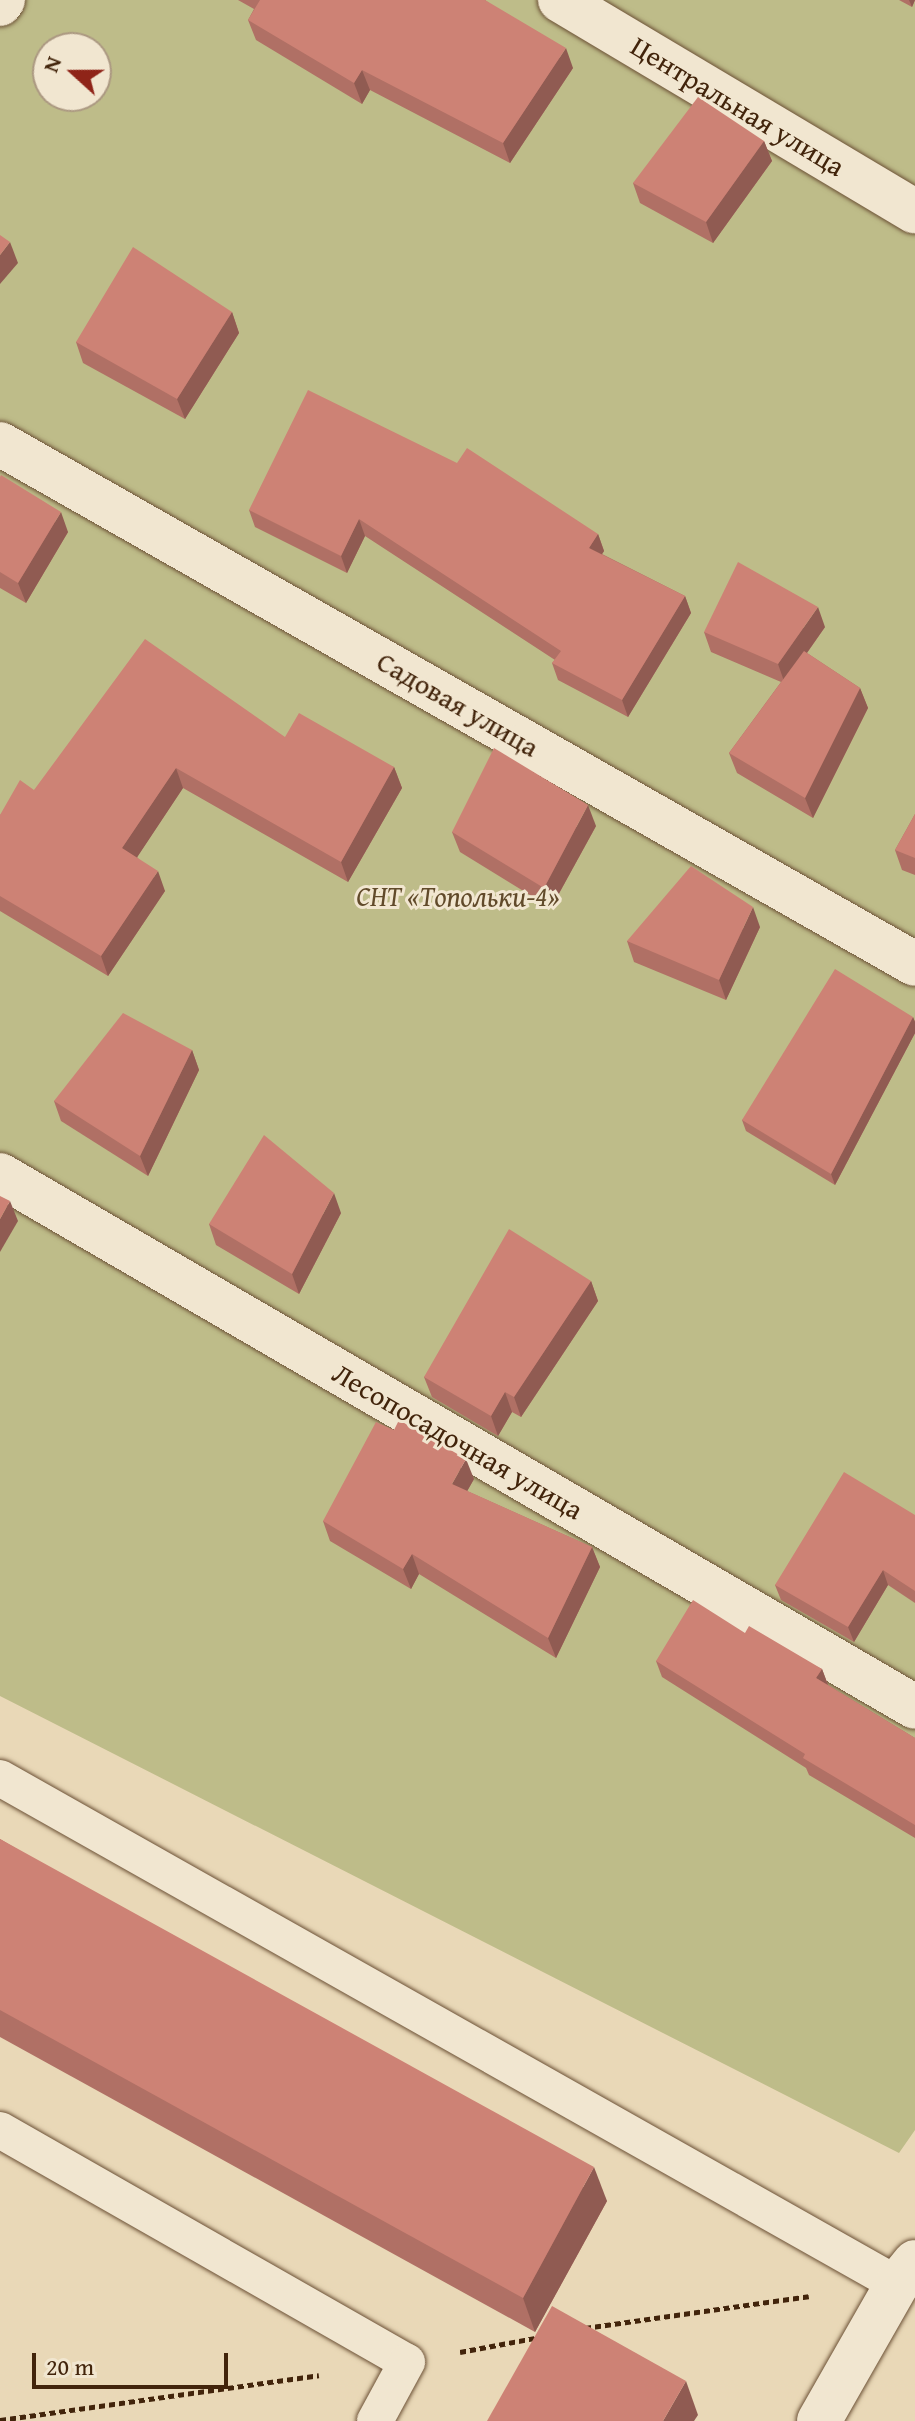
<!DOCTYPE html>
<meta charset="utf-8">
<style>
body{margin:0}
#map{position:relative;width:915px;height:2421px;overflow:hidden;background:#e9d8b7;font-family:"Gentium Book Plus",serif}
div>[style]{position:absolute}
.green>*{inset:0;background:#bebc89}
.path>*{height:5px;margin-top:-2.5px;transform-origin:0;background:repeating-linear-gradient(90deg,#42240b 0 6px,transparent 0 10px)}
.roads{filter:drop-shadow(0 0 2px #6c5136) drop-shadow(0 0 2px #6c5136)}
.lane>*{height:36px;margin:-18px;padding:0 18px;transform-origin:18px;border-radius:18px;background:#f1e6d0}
.street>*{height:44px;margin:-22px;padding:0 22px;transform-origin:22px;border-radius:22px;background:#f1e6d0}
.wall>*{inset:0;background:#b07065}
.shaded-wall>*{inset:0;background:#905b52}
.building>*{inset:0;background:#cd8275}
span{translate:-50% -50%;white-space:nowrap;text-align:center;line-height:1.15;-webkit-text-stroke:6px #f1e6d0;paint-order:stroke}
.street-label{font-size:28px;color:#42240b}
.park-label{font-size:28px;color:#614a2a;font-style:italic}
.north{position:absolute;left:32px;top:32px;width:80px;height:80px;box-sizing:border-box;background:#f1e6d0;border:2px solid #ab9881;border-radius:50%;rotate:291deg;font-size:22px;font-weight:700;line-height:32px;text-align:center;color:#42240b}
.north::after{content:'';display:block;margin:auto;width:28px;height:36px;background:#8f2418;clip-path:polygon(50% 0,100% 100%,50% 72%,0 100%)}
.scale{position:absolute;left:32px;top:2353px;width:196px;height:36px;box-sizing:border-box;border:4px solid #42240b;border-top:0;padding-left:10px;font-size:24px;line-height:28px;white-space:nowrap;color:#42240b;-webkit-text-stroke:6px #f1e6d0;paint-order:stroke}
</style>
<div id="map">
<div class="green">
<div style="clip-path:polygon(evenodd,0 0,915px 0,915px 2130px,899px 2153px,0 1696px,0 0,48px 48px,96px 48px,96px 96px,48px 96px,48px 48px)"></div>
</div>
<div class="path">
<div style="left:585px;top:2328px;width:226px;rotate:-8.1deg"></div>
<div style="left:460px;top:2352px;width:81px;rotate:-10.6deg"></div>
<div style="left:0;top:2420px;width:322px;rotate:-8deg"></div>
</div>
<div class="roads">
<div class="lane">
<div style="left:0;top:1778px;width:1030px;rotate:29.43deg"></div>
<div style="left:0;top:2130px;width:468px;rotate:29.7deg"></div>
<div style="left:407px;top:2362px;width:67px;rotate:118.5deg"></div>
</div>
<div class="street">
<div style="left:560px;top:0;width:413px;rotate:30.8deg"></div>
<div style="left:0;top:4px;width:5px;rotate:-53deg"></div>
<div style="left:0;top:444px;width:1052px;rotate:29.61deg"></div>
<div style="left:0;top:1175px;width:1058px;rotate:30.17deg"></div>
<div style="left:819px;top:2421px;width:158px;rotate:-60.3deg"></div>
<div style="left:897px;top:2284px;width:28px;rotate:-51deg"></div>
</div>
</div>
<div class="wall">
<div style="clip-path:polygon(238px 0,485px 0,573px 68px,510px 163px,370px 90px,362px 104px,256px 40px,248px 20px,254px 9px)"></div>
<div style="clip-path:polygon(899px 0,915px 0,912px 7px)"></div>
<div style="clip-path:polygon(764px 141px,772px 161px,713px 243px,640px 203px,633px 183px)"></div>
<div style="clip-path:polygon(232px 312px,239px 333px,185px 419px,83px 363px,76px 342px)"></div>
<div style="clip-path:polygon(0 477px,68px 532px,26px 603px,0 588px)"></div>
<div style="clip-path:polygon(249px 510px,598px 534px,604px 551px,602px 554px,685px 596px,691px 613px,628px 717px,558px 680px,552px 663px,555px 660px,365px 536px,347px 573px,255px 527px)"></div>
<div style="clip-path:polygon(825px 627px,807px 653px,860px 688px,868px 708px,813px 818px,737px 773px,729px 753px,781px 682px,711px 652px,704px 632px)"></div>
<div style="clip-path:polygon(285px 737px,394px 767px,402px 788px,348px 882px,183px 788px,137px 857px,165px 891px,108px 976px,0 911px,0 815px,34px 790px)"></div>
<div style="clip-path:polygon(915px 814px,915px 875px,902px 870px,895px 850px)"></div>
<div style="clip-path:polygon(596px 826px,551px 908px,460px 852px,452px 832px)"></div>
<div style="clip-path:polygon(760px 927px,726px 1000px,634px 962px,627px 941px)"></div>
<div style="clip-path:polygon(913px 1017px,915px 1022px,915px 1033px,835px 1185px,746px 1131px,742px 1120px)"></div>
<div style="clip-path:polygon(192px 1050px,199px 1070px,148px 1176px,61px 1121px,54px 1101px)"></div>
<div style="clip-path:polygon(341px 1213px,299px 1294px,216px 1245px,209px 1224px)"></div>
<div style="clip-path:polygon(591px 1281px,598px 1301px,521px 1417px,512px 1412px,498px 1436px,432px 1397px,424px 1377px)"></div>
<div style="clip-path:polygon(474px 1479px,467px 1491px,592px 1547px,600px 1567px,556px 1658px,419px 1574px,411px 1589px,330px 1541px,323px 1521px)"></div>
<div style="clip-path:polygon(915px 1515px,915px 1603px,888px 1585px,854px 1642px,781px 1600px,775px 1585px)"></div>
<div style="clip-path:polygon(745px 1633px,822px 1669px,828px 1685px,915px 1738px,915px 1838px,809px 1775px,806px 1768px,662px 1677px,656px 1661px)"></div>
<div style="clip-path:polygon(0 1839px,607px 2201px,535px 2332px,0 2037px)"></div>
</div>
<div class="shaded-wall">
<div style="clip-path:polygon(909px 0,915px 0,912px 7px)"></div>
<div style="clip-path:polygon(566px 48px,573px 68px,510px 163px,503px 143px)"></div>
<div style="clip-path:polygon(362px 70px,370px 90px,362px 104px,354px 83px)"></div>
<div style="clip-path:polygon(764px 141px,772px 161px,713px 243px,706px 222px)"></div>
<div style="clip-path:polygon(10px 242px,18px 263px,0 284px,0 255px)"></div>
<div style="clip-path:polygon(232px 312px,239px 333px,185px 419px,177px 399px)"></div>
<div style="clip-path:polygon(61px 512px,68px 532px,26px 603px,18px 583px)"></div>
<div style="clip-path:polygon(359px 519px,365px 536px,347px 573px,341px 556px)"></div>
<div style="clip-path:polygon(598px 534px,604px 551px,595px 565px,589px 548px)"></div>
<div style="clip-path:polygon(685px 596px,691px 613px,628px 717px,622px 700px)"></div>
<div style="clip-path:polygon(818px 607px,825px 627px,785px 684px,778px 664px)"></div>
<div style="clip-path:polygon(860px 688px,868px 708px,813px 818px,805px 798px)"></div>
<div style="clip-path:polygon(394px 767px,402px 788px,348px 882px,341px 862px)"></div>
<div style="clip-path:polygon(176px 768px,183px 788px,130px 868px,122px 848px)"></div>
<div style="clip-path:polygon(588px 805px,596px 826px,551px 908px,544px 888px)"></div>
<div style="clip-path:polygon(158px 871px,165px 891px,108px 976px,101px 956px)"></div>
<div style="clip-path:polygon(753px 907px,760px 927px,726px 1000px,719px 980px)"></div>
<div style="clip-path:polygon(913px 1017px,915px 1022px,915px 1033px,835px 1185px,831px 1174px)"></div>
<div style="clip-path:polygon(192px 1050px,199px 1070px,148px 1176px,140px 1156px)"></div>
<div style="clip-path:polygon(334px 1193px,341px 1213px,299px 1294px,292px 1274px)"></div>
<div style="clip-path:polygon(10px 1201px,18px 1221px,0 1252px,0 1219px)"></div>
<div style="clip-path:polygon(591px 1281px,598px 1301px,521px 1417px,514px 1397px)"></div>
<div style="clip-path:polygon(505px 1392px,512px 1412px,498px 1436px,491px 1416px)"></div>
<div style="clip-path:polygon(466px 1459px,474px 1479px,460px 1504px,452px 1484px)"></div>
<div style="clip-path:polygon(592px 1547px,600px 1567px,556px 1658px,548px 1638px)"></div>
<div style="clip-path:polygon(412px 1554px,419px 1574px,411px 1589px,403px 1569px)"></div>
<div style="clip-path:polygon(883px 1570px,888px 1585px,854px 1642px,848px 1627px)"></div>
<div style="clip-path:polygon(822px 1669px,828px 1685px,816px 1678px)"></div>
<div style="clip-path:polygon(594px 2167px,607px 2201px,535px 2332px,523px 2298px)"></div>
<div style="clip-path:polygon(686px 2381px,698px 2415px,694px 2421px,663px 2421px)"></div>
</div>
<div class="building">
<div style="clip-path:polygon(260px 0,485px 0,566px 48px,503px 143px,362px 70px,354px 83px,248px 20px)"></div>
<div style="clip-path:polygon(698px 97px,764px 141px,706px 222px,633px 183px)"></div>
<div style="clip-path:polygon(0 235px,10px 242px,0 255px)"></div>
<div style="clip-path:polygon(133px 247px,232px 312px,177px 399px,76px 342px)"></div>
<div style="clip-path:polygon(308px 390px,457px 463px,467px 448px,598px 534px,589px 548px,685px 596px,622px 700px,552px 663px,561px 651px,359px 519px,341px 556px,249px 510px)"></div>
<div style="clip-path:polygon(1px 475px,61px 512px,18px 583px,0 572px,0 477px)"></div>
<div style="clip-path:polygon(738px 562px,818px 607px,778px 664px,704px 632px)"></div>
<div style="clip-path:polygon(145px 639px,285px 737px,299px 713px,394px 767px,341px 862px,176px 768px,122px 848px,158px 871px,101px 956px,0 896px,0 815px,20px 780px,34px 790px)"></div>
<div style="clip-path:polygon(804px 651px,860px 688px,805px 798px,729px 753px)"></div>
<div style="clip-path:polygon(494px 748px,588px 805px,544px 888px,452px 832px)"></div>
<div style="clip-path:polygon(915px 814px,915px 858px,895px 850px)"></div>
<div style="clip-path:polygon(691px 866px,753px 907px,719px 980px,627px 941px)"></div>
<div style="clip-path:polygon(835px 969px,913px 1017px,831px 1174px,742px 1120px)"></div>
<div style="clip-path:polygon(123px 1013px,192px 1050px,140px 1156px,54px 1101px)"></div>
<div style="clip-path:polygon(264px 1135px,334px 1193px,292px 1274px,209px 1224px)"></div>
<div style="clip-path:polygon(0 1196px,10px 1201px,0 1219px)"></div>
<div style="clip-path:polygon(509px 1229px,591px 1281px,514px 1397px,505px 1392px,491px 1416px,424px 1377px)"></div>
<div style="clip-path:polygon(399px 1420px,466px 1459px,452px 1484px,592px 1547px,548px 1638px,412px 1554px,403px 1569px,323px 1521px,376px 1422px,394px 1430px)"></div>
<div style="clip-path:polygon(844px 1472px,915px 1515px,915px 1591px,883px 1570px,848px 1627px,775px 1585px)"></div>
<div style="clip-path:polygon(693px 1600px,745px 1633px,749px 1626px,822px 1669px,816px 1678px,915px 1738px,915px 1825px,803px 1758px,805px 1754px,656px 1661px)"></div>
<div style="clip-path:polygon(0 1839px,594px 2167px,523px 2298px,0 2010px)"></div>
<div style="clip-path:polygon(552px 2306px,686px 2381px,663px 2421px,487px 2421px)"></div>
</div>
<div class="street-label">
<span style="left:738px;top:106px;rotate:31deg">Центральная улица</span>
<span style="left:458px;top:704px;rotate:30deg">Садовая улица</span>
<span style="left:458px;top:1441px;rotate:30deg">Лесопосадочная улица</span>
</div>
<div class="park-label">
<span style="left:458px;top:896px">СНТ «Топольки-4»</span>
</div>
<div class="north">N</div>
<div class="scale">20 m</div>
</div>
